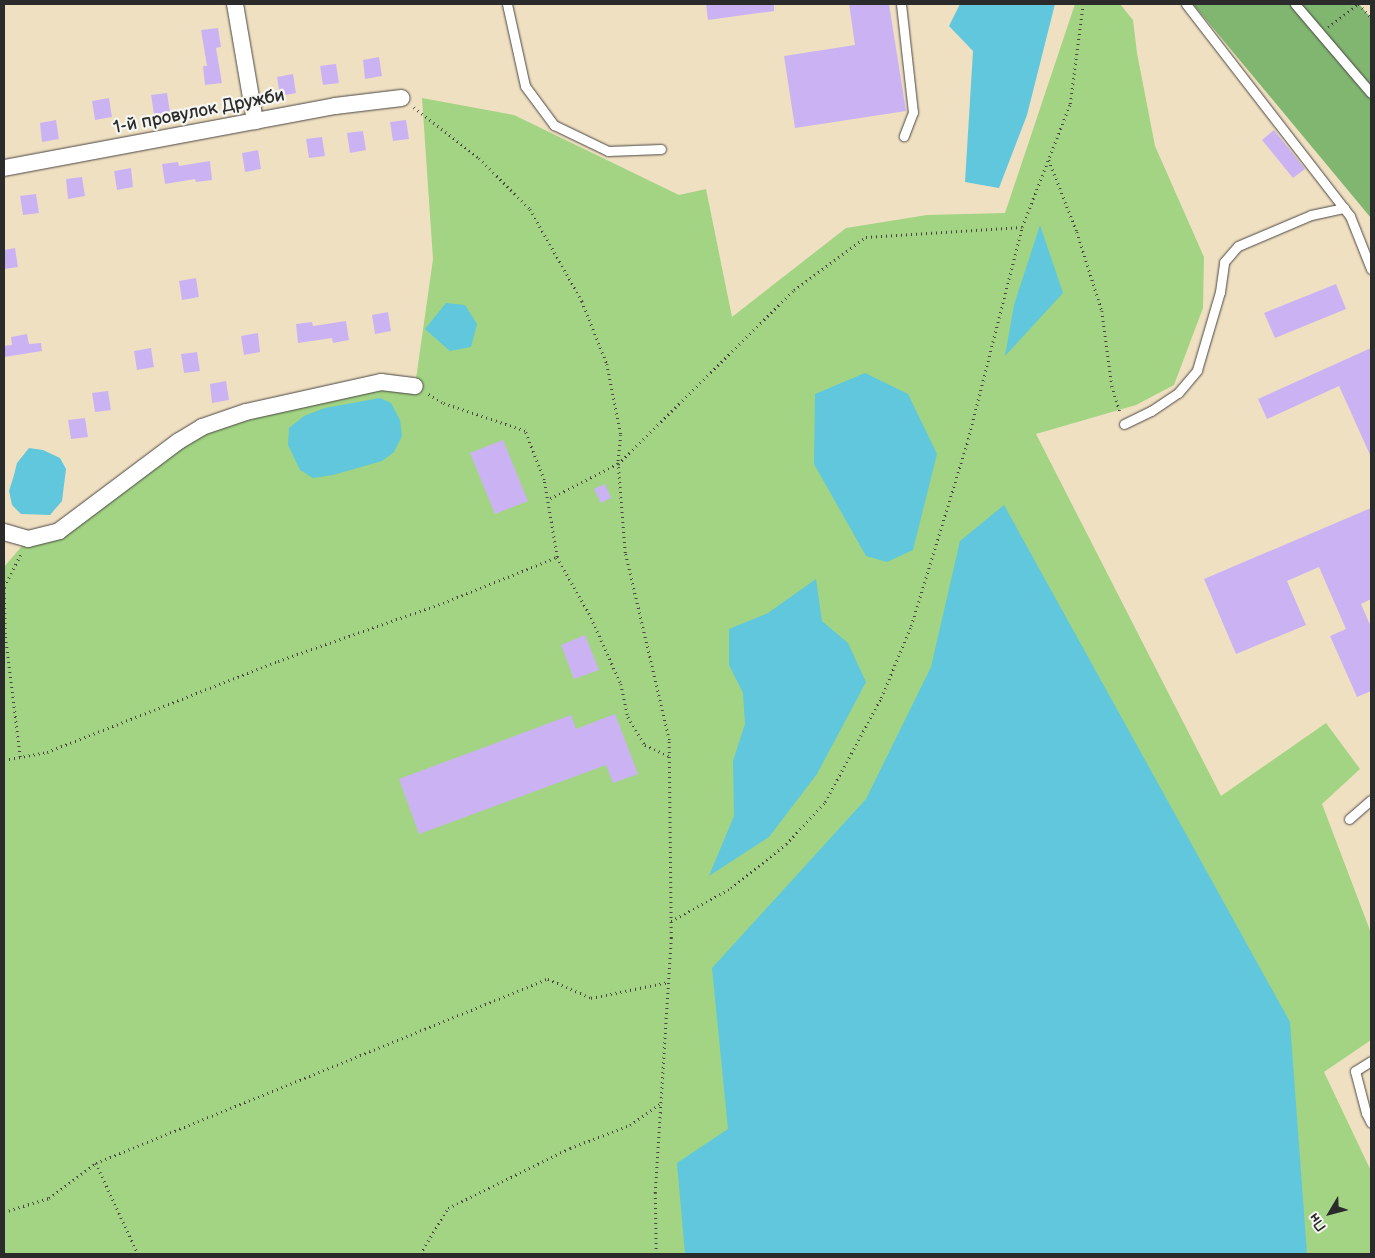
<!DOCTYPE html>
<meta charset="utf-8">
<style>
body{margin:0}
#map{position:relative;width:1375px;height:1258px;overflow:hidden;background:#f0e0c2;font-family:"Balsamiq Sans",sans-serif}
div>[style]{position:absolute}
.green>*{inset:0;background:#a2d483}
.forest>*{inset:0;background:#81b671}
.water>*{inset:0;background:#60c7dc}
.building>*{inset:0;background:#cbb3f3}
.path>*{height:2.5px;margin-top:-1.25px;transform-origin:0;background:repeating-linear-gradient(90deg,#494642 0 1px,transparent 0 5px)}
.roads{filter:drop-shadow(0 0 1px #494642) drop-shadow(0 0 1px #494642)}
.lane>*{height:9px;margin:-4.5px;padding:0 4.5px;transform-origin:4.5px;border-radius:4.5px;background:#fff}
.street>*{height:16px;margin:-8px;padding:0 8px;transform-origin:8px;border-radius:8px;background:#fff}
span{translate:-50% -50%;white-space:nowrap;text-align:center;line-height:1.15;-webkit-text-stroke:4.5px #f6f6f2;paint-order:stroke}
.street-label{font-size:18px;color:#2b2b2b}
.frame{position:absolute;inset:0;border:5px solid #2b2b2b;pointer-events:none}
.north{position:absolute;left:1305px;top:1188px;width:50px;height:50px;-webkit-text-stroke:4px #f6f6f2;paint-order:stroke;rotate:233deg;font-size:14px;font-weight:700;line-height:20px;text-align:center;color:#2b2b2b}
.north::after{content:'';display:block;margin:auto;width:18px;height:22px;background:#2b2b2b;clip-path:polygon(50% 0,100% 100%,50% 72%,0 100%)}
</style>
<div id="map">
<div class="green">
<div style="clip-path:polygon(1075px 4px,1120px 4px,1133px 20px,1137px 53px,1155px 146px,1204px 257px,1203px 308px,1174px 385px,1136px 405px,1036px 434px,1221px 796px,1326px 723px,1360px 769px,1322px 804px,1371px 933px,1371px 1040px,1324px 1072px,1371px 1171px,1371px 1254px,4px 1254px,4px 567px,28px 539px,59px 531px,179px 441px,312px 396px,415px 386px,433px 259px,422px 98px,514px 115px,679px 195px,706px 189px,732px 317px,846px 228px,927px 215px,1005px 213px)"></div>
</div>
<div class="forest">
<div style="clip-path:polygon(1193px 4px,1359px 4px,1371px 18px,1371px 218px)"></div>
</div>
<div class="water">
<div style="clip-path:polygon(960px 4px,1055px 4px,1027px 115px,999px 188px,965px 182px,973px 51px,949px 26px)"></div>
<div style="clip-path:polygon(1040px 225px,1063px 293px,1005px 356px,1014px 305px)"></div>
<div style="clip-path:polygon(446px 303px,465px 305px,477px 324px,471px 347px,450px 351px,425px 329px)"></div>
<div style="clip-path:polygon(865px 373px,908px 394px,937px 454px,913px 550px,887px 562px,866px 556px,814px 464px,815px 394px)"></div>
<div style="clip-path:polygon(380px 398px,391px 403px,400px 420px,402px 436px,394px 452px,382px 461px,333px 475px,313px 478px,300px 470px,288px 445px,289px 428px,304px 416px,325px 408px)"></div>
<div style="clip-path:polygon(29px 448px,43px 450px,60px 458px,66px 469px,62px 501px,50px 515px,21px 514px,12px 505px,9px 491px,14px 475px,17px 463px)"></div>
<div style="clip-path:polygon(1004px 505px,1290px 1022px,1307px 1254px,685px 1254px,677px 1163px,728px 1129px,712px 968px,866px 799px,931px 667px,960px 541px)"></div>
<div style="clip-path:polygon(816px 579px,822px 621px,848px 643px,866px 682px,817px 774px,769px 837px,709px 876px,734px 816px,733px 761px,745px 724px,743px 693px,729px 665px,729px 629px,768px 613px)"></div>
</div>
<div class="building">
<div style="clip-path:polygon(706px 4px,774px 4px,774px 11px,708px 20px)"></div>
<div style="clip-path:polygon(849px 4px,889px 4px,906px 111px,795px 128px,784px 56px,855px 45px)"></div>
<div style="clip-path:polygon(218px 28px,221px 47px,216px 48px,222px 83px,205px 85px,203px 66px,207px 66px,201px 30px)"></div>
<div style="clip-path:polygon(379px 57px,382px 76px,365px 79px,363px 60px)"></div>
<div style="clip-path:polygon(336px 64px,339px 83px,323px 85px,320px 66px)"></div>
<div style="clip-path:polygon(293px 74px,296px 93px,280px 96px,277px 77px)"></div>
<div style="clip-path:polygon(167px 93px,170px 112px,154px 114px,151px 95px)"></div>
<div style="clip-path:polygon(109px 98px,112px 117px,95px 120px,92px 101px)"></div>
<div style="clip-path:polygon(56px 120px,59px 139px,42px 142px,40px 123px)"></div>
<div style="clip-path:polygon(406px 120px,409px 139px,393px 141px,390px 122px)"></div>
<div style="clip-path:polygon(1274px 130px,1305px 169px,1293px 178px,1262px 140px)"></div>
<div style="clip-path:polygon(363px 131px,366px 150px,350px 153px,347px 133px)"></div>
<div style="clip-path:polygon(322px 137px,325px 156px,309px 158px,306px 139px)"></div>
<div style="clip-path:polygon(258px 150px,261px 169px,245px 172px,242px 153px)"></div>
<div style="clip-path:polygon(210px 161px,212px 180px,196px 182px,195px 179px,165px 184px,162px 164px,178px 162px,179px 166px)"></div>
<div style="clip-path:polygon(131px 168px,133px 187px,117px 190px,114px 171px)"></div>
<div style="clip-path:polygon(82px 177px,85px 196px,68px 199px,66px 179px)"></div>
<div style="clip-path:polygon(36px 194px,39px 213px,23px 215px,20px 196px)"></div>
<div style="clip-path:polygon(15px 248px,18px 267px,4px 269px,4px 250px)"></div>
<div style="clip-path:polygon(196px 278px,199px 297px,182px 300px,179px 281px)"></div>
<div style="clip-path:polygon(1336px 284px,1346px 309px,1275px 338px,1264px 313px)"></div>
<div style="clip-path:polygon(388px 312px,391px 331px,375px 334px,372px 315px)"></div>
<div style="clip-path:polygon(346px 321px,349px 340px,333px 343px,332px 338px,298px 343px,296px 324px,312px 322px,313px 326px)"></div>
<div style="clip-path:polygon(258px 333px,260px 352px,244px 355px,241px 336px)"></div>
<div style="clip-path:polygon(27px 334px,29px 344px,41px 343px,42px 351px,4px 357px,4px 346px,12px 345px,11px 337px)"></div>
<div style="clip-path:polygon(151px 348px,154px 367px,137px 370px,134px 351px)"></div>
<div style="clip-path:polygon(1371px 348px,1371px 457px,1339px 386px,1267px 419px,1258px 399px)"></div>
<div style="clip-path:polygon(197px 352px,200px 371px,184px 373px,181px 354px)"></div>
<div style="clip-path:polygon(226px 381px,229px 400px,212px 403px,210px 384px)"></div>
<div style="clip-path:polygon(108px 391px,111px 410px,95px 412px,92px 393px)"></div>
<div style="clip-path:polygon(85px 418px,88px 437px,71px 439px,68px 420px)"></div>
<div style="clip-path:polygon(503px 440px,528px 501px,495px 514px,470px 453px)"></div>
<div style="clip-path:polygon(605px 484px,611px 498px,601px 503px,594px 489px)"></div>
<div style="clip-path:polygon(1371px 508px,1371px 599px,1361px 604px,1371px 627px,1371px 691px,1357px 697px,1330px 636px,1346px 629px,1319px 567px,1287px 581px,1306px 625px,1236px 654px,1204px 579px)"></div>
<div style="clip-path:polygon(585px 635px,599px 670px,574px 679px,561px 645px)"></div>
<div style="clip-path:polygon(615px 714px,638px 774px,613px 783px,606px 765px,419px 834px,399px 779px,571px 715px,576px 729px)"></div>
</div>
<div class="path">
<div style="left:1359px;top:4px;width:18px;rotate:49deg"></div>
<div style="left:1328px;top:27px;width:39px;rotate:-37deg"></div>
<div style="left:414px;top:107px;width:83px;rotate:38.1deg"></div>
<div style="left:479px;top:158px;width:72px;rotate:45deg"></div>
<div style="left:530px;top:209px;width:106px;rotate:60.5deg"></div>
<div style="left:582px;top:301px;width:68px;rotate:68.4deg"></div>
<div style="left:607px;top:364px;width:72px;rotate:78.8deg"></div>
<div style="left:621px;top:435px;width:29px;rotate:96deg"></div>
<div style="left:618px;top:464px;width:79px;rotate:152.8deg"></div>
<div style="left:1049px;top:160px;width:77px;rotate:68.7deg"></div>
<div style="left:1077px;top:232px;width:83px;rotate:72.4deg"></div>
<div style="left:1102px;top:311px;width:76px;rotate:82.4deg"></div>
<div style="left:1112px;top:386px;width:28px;rotate:73deg"></div>
<div style="left:557px;top:557px;width:64px;rotate:60.3deg"></div>
<div style="left:589px;top:613px;width:78px;rotate:65.7deg"></div>
<div style="left:621px;top:684px;width:34px;rotate:78deg"></div>
<div style="left:628px;top:717px;width:33px;rotate:59deg"></div>
<div style="left:645px;top:745px;width:26px;rotate:25deg"></div>
<div style="left:20px;top:757px;width:124px;rotate:-97deg"></div>
<div style="left:5px;top:634px;width:47px;rotate:-91.2deg"></div>
<div style="left:4px;top:587px;width:38px;rotate:-63deg"></div>
<div style="left:4px;top:760px;width:44px;rotate:-10.5deg"></div>
<div style="left:47px;top:752px;width:248px;rotate:-21.5deg"></div>
<div style="left:278px;top:661px;width:175px;rotate:-19.4deg"></div>
<div style="left:443px;top:603px;width:123px;rotate:-22deg"></div>
<div style="left:557px;top:557px;width:78px;rotate:-99.6deg"></div>
<div style="left:544px;top:480px;width:53px;rotate:-111.2deg"></div>
<div style="left:525px;top:431px;width:88px;rotate:-161.4deg"></div>
<div style="left:442px;top:403px;width:19px;rotate:-148deg"></div>
<div style="left:671px;top:921px;width:68px;rotate:-28.8deg"></div>
<div style="left:731px;top:888px;width:70px;rotate:-38.7deg"></div>
<div style="left:786px;top:844px;width:57px;rotate:-47.1deg"></div>
<div style="left:825px;top:802px;width:118px;rotate:-61.7deg"></div>
<div style="left:881px;top:698px;width:78px;rotate:-67.4deg"></div>
<div style="left:911px;top:626px;width:195px;rotate:-73deg"></div>
<div style="left:968px;top:439px;width:219px;rotate:-75.7deg"></div>
<div style="left:1022px;top:227px;width:132px;rotate:-68.7deg"></div>
<div style="left:1070px;top:104px;width:101px;rotate:-82.6deg"></div>
<div style="left:96px;top:1163px;width:100px;rotate:65.2deg"></div>
<div style="left:4px;top:1212px;width:47px;rotate:-17.3deg"></div>
<div style="left:49px;top:1198px;width:59px;rotate:-36.7deg"></div>
<div style="left:96px;top:1163px;width:488px;rotate:-22.2deg"></div>
<div style="left:548px;top:979px;width:47px;rotate:23.8deg"></div>
<div style="left:591px;top:998px;width:79px;rotate:-11.7deg"></div>
<div style="left:420px;top:1254px;width:54px;rotate:-58.7deg"></div>
<div style="left:448px;top:1208px;width:136px;rotate:-26.2deg"></div>
<div style="left:570px;top:1148px;width:64px;rotate:-21deg"></div>
<div style="left:630px;top:1125px;width:37px;rotate:-35deg"></div>
<div style="left:656px;top:1254px;width:61px;rotate:-90.9deg"></div>
<div style="left:655px;top:1193px;width:256px;rotate:-86.4deg"></div>
<div style="left:671px;top:938px;width:198px;rotate:-90.6deg"></div>
<div style="left:669px;top:740px;width:192px;rotate:-103.2deg"></div>
<div style="left:625px;top:553px;width:89px;rotate:-94.5deg"></div>
<div style="left:618px;top:464px;width:247px;rotate:-44.7deg"></div>
<div style="left:794px;top:290px;width:89px;rotate:-36.4deg"></div>
<div style="left:866px;top:237px;width:156px;rotate:-3.7deg"></div>
</div>
<div class="roads">
<div class="lane">
<div style="left:507px;top:4px;width:84px;rotate:77.6deg"></div>
<div style="left:525px;top:86px;width:49px;rotate:53.4deg"></div>
<div style="left:554px;top:125px;width:60px;rotate:25.7deg"></div>
<div style="left:608px;top:151px;width:53px;rotate:-2.2deg"></div>
<div style="left:901px;top:4px;width:109px;rotate:83.7deg"></div>
<div style="left:913px;top:112px;width:26px;rotate:111deg"></div>
<div style="left:1186px;top:4px;width:268px;rotate:52.3deg"></div>
<div style="left:1350px;top:216px;width:57px;rotate:68.4deg"></div>
<div style="left:1295px;top:4px;width:117px;rotate:49.5deg"></div>
<div style="left:1124px;top:424px;width:30px;rotate:-26deg"></div>
<div style="left:1151px;top:411px;width:32px;rotate:-34deg"></div>
<div style="left:1178px;top:393px;width:30px;rotate:-50deg"></div>
<div style="left:1197px;top:370px;width:81px;rotate:-73.6deg"></div>
<div style="left:1220px;top:292px;width:30px;rotate:-82deg"></div>
<div style="left:1224px;top:262px;width:21px;rotate:-49deg"></div>
<div style="left:1238px;top:246px;width:79px;rotate:-23deg"></div>
<div style="left:1311px;top:215px;width:34px;rotate:-12deg"></div>
<div style="left:1349px;top:819px;width:29px;rotate:-41deg"></div>
<div style="left:1371px;top:1061px;width:19px;rotate:148deg"></div>
<div style="left:1355px;top:1071px;width:43px;rotate:75.3deg"></div>
<div style="left:1366px;top:1113px;width:11px;rotate:63deg"></div>
</div>
<div class="street">
<div style="left:235px;top:4px;width:119px;rotate:80.3deg"></div>
<div style="left:4px;top:168px;width:337px;rotate:-10.6deg"></div>
<div style="left:335px;top:106px;width:67px;rotate:-6.8deg"></div>
<div style="left:4px;top:532px;width:25px;rotate:16deg"></div>
<div style="left:28px;top:539px;width:32px;rotate:-14deg"></div>
<div style="left:59px;top:531px;width:150px;rotate:-36.9deg"></div>
<div style="left:179px;top:441px;width:27px;rotate:-31deg"></div>
<div style="left:202px;top:427px;width:46px;rotate:-18.8deg"></div>
<div style="left:246px;top:412px;width:138px;rotate:-12.5deg"></div>
<div style="left:381px;top:382px;width:34px;rotate:7deg"></div>
</div>
</div>
<div class="street-label">
<span style="left:199px;top:112px;rotate:-11deg">1-й провулок Дружби</span>
</div>
<div class="frame"></div>
<div class="north">Пн</div>
</div>
